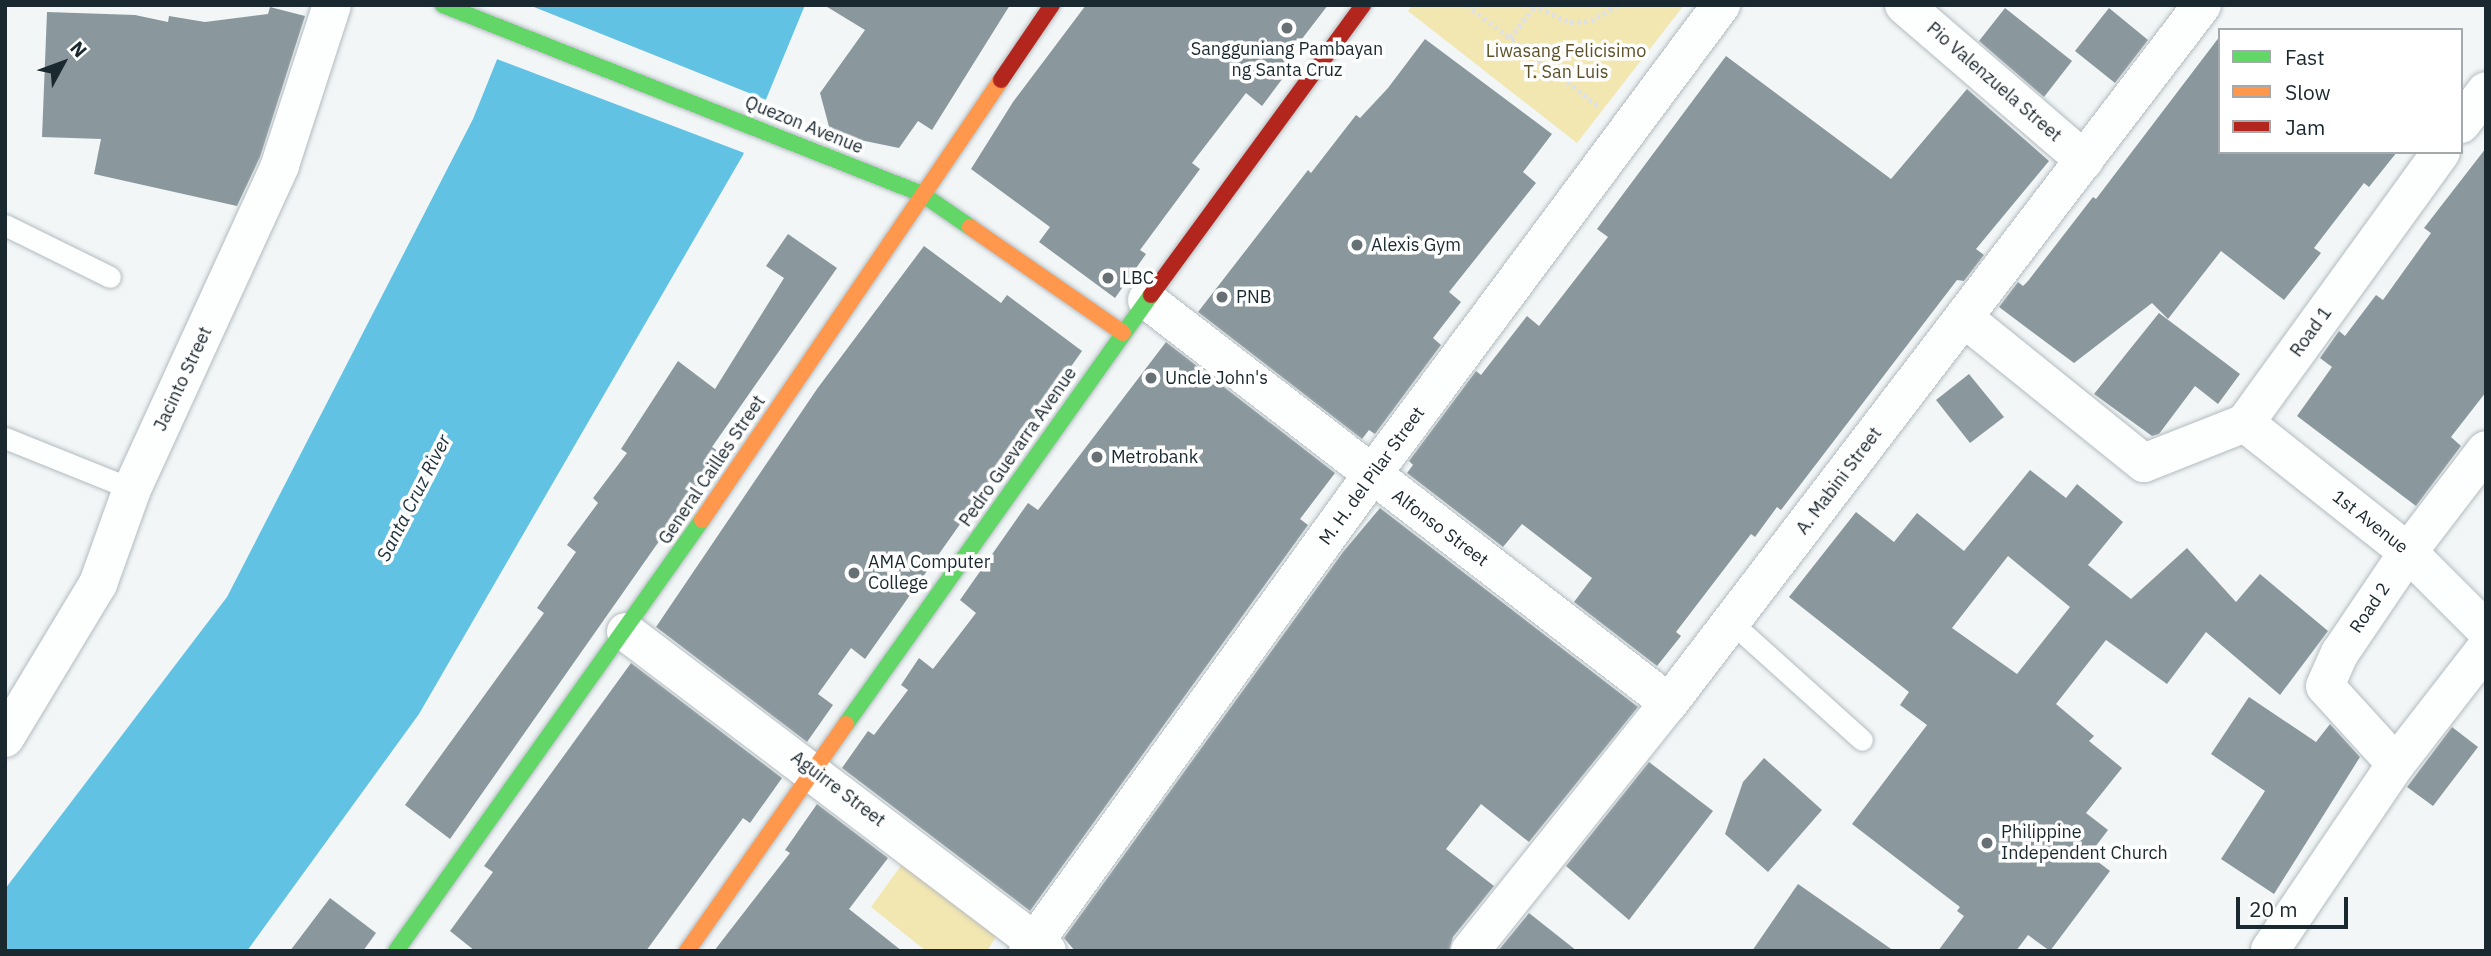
<!DOCTYPE html>
<style>
body{margin:0}
#map{position:relative;width:2491px;height:956px;overflow:hidden;background:#f2f6f7;font-family:"IBM Plex Sans",sans-serif}
div>[style]{position:absolute}
.green>*{inset:0;background:#f2e6b1}
.water>*{inset:0;background:#62c2e4}
.pier>*{inset:0;background:#f2f6f7}
.building>*{inset:0;background:#8a989e}
.path>*{height:4.5px;margin-top:-2.25px;transform-origin:0;background:repeating-linear-gradient(90deg,#dfe1e2 0 3.5px,transparent 0 7px)}
.roads{filter:drop-shadow(0 0 2px #b3bbbf) drop-shadow(0 0 2px #b3bbbf)}
.lane>*{height:21px;margin:-10.5px;padding:0 10.5px;transform-origin:10.5px;border-radius:10.5px;background:#fdfefe}
.street>*{height:38px;margin:-19px;padding:0 19px;transform-origin:19px;border-radius:19px;background:#fdfefe}
.fast>*{height:16px;margin:-8px;padding:0 8px;transform-origin:8px;border-radius:8px;background:#63d668}
.slow>*{height:16px;margin:-8px;padding:0 8px;transform-origin:8px;border-radius:8px;background:#ff974d}
.jam>*{height:16px;margin:-8px;padding:0 8px;transform-origin:8px;border-radius:8px;background:#b3261e}
.dots>*{width:19px;height:19px;translate:-50% -50%;box-sizing:border-box;border:4px solid #fff;border-radius:50%}
span{translate:-50% -50%;white-space:nowrap;text-align:center;line-height:1.15;-webkit-text-stroke:7px #fff;paint-order:stroke}
.poi-label{font-size:18px;color:#1a282f}
.left{translate:0 -50%;text-align:left}
.park-label{font-size:18px;color:#5d5227}
.street-label{font-size:18px;color:#1a282f}
.water-label{font-size:19px;color:#1b3039;font-style:italic}
.frame{position:absolute;inset:0;border:7px solid #1a282f;pointer-events:none}
.legend{position:absolute;left:2218px;top:28px;width:245px;height:126px;box-sizing:border-box;background:#fff;border:2px solid #a3a9ac;margin:0;padding:9px 12px;list-style:none;font-size:21px;color:#1a282f}
.legend li{display:flex;align-items:center;gap:14px;height:35px}
.legend b{width:35px;border:2px solid #a3a9ac}
.north{position:absolute;left:28px;top:28px;width:70px;height:70px;-webkit-text-stroke:5px #fff;paint-order:stroke;rotate:49deg;font-size:19px;font-weight:700;line-height:28px;text-align:center;color:#1a282f}
.north::after{content:'';display:block;margin:auto;width:24px;height:32px;background:#1a282f;clip-path:polygon(50% 0,100% 100%,50% 72%,0 100%)}
.scale{position:absolute;left:2236px;top:897px;width:112px;height:32px;box-sizing:border-box;border:4px solid #1a282f;border-top:0;padding-left:9px;font-size:21px;line-height:24px;white-space:nowrap;color:#1a282f;-webkit-text-stroke:5px #fff;paint-order:stroke}
</style>
<div id="map">
<div class="green">
<div style="clip-path:polygon(1412px 5px,1684px 5px,1577px 143px,1408px 11px)"></div>
<div style="clip-path:polygon(905px 860px,1002px 927px,987px 951px,926px 951px,871px 907px)"></div>
</div>
<div class="water">
<div style="clip-path:polygon(519px 5px,805px 5px,743px 155px,419px 714px,247px 951px,5px 951px,5px 889px,227px 597px,473px 119px)"></div>
</div>
<div class="pier">
<div style="clip-path:polygon(515px 5px,529px 5px,769px 101px,747px 154px,494px 58px)"></div>
</div>
<div class="building">
<div style="clip-path:polygon(824px 5px,1010px 5px,932px 130px,918px 121px,899px 148px,831px 134px,820px 93px,865px 30px)"></div>
<div style="clip-path:polygon(1086px 5px,1328px 5px,1285px 61px,1292px 66px,1262px 106px,1246px 93px,1192px 163px,1200px 169px,1140px 250px,1146px 254px,1115px 298px,1039px 242px,1050px 227px,971px 169px,1013px 102px)"></div>
<div style="clip-path:polygon(270px 7px,305px 16px,260px 157px,237px 206px,94px 174px,101px 139px,42px 137px,47px 12px,135px 15px,168px 22px,169px 16px,205px 22px,268px 14px)"></div>
<div style="clip-path:polygon(2005px 8px,2072px 61px,2044px 97px,1979px 41px)"></div>
<div style="clip-path:polygon(2109px 8px,2148px 40px,2115px 83px,2075px 51px)"></div>
<div style="clip-path:polygon(2220px 36px,2220px 152px,2397px 152px,2369px 187px,2364px 183px,2314px 248px,2321px 253px,2284px 300px,2221px 251px,2168px 319px,2152px 303px,2074px 363px,1999px 307px,2018px 282px,2023px 286px,2028px 281px,2093px 197px,2096px 199px)"></div>
<div style="clip-path:polygon(1425px 39px,1552px 134px,1523px 172px,1536px 183px,1449px 292px,1461px 302px,1433px 338px,1441px 345px,1375px 434px,1369px 430px,1362px 439px,1198px 312px,1308px 170px,1311px 173px,1356px 115px,1360px 118px,1388px 88px)"></div>
<div style="clip-path:polygon(1726px 56px,1891px 179px,1967px 89px,2049px 161px,1976px 249px,1984px 255px,1964px 281px,1957px 280px,1781px 510px,1777px 507px,1755px 537px,1751px 534px,1676px 632px,1681px 636px,1657px 666px,1574px 602px,1592px 578px,1522px 524px,1503px 547px,1407px 473px,1413px 465px,1409px 461px,1476px 371px,1481px 375px,1527px 316px,1539px 326px,1608px 237px,1597px 229px)"></div>
<div style="clip-path:polygon(2486px 148px,2486px 392px,2451px 437px,2461px 446px,2416px 506px,2297px 416px,2332px 367px,2320px 358px,2339px 331px,2345px 336px,2376px 295px,2383px 300px,2431px 233px,2424px 228px)"></div>
<div style="clip-path:polygon(788px 234px,837px 268px,712px 447px,721px 453px,450px 839px,405px 805px,544px 613px,537px 608px,576px 552px,567px 545px,598px 503px,593px 498px,627px 453px,621px 449px,678px 361px,715px 389px,784px 278px,766px 266px)"></div>
<div style="clip-path:polygon(924px 246px,1001px 303px,1007px 295px,1082px 351px,865px 659px,851px 648px,818px 694px,833px 705px,807px 742px,656px 627px,817px 389px)"></div>
<div style="clip-path:polygon(2159px 313px,2240px 374px,2218px 404px,2195px 386px,2159px 434px,2152px 436px,2094px 394px)"></div>
<div style="clip-path:polygon(1166px 342px,1335px 473px,1300px 519px,1308px 525px,1030px 911px,842px 768px,868px 731px,874px 735px,908px 690px,901px 685px,919px 658px,933px 669px,976px 613px,960px 600px,1028px 503px,1038px 510px)"></div>
<div style="clip-path:polygon(1969px 374px,2004px 417px,1970px 443px,1936px 400px)"></div>
<div style="clip-path:polygon(evenodd,2030px 470px,2066px 498px,2077px 484px,2123px 522px,2088px 565px,2131px 599px,2187px 548px,2236px 602px,2260px 574px,2328px 631px,2280px 695px,2206px 632px,2167px 684px,2106px 640px,2056px 704px,2094px 736px,2089px 741px,2122px 768px,2086px 813px,2108px 830px,2089px 855px,2110px 871px,2050px 951px,2028px 935px,2016px 951px,1938px 951px,1964px 916px,1957px 911px,1960px 907px,1852px 824px,1927px 725px,1900px 705px,1909px 692px,1789px 597px,1856px 512px,1894px 542px,1917px 513px,1964px 551px,2030px 470px,2008px 556px,2070px 607px,2017px 674px,1952px 628px,2008px 556px)"></div>
<div style="clip-path:polygon(1380px 508px,1638px 707px,1529px 842px,1481px 804px,1446px 849px,1494px 886px,1453px 937px,1449px 951px,1075px 951px,1064px 938px,1343px 552px)"></div>
<div style="clip-path:polygon(631px 663px,782px 778px,750px 823px,743px 818px,646px 951px,475px 951px,450px 931px,493px 872px,484px 866px)"></div>
<div style="clip-path:polygon(2249px 697px,2316px 742px,2330px 724px,2360px 757px,2274px 894px,2221px 859px,2265px 791px,2211px 754px)"></div>
<div style="clip-path:polygon(2452px 727px,2478px 747px,2433px 806px,2407px 787px)"></div>
<div style="clip-path:polygon(1764px 758px,1822px 810px,1768px 872px,1725px 834px,1743px 782px)"></div>
<div style="clip-path:polygon(1649px 762px,1713px 811px,1629px 920px,1566px 866px)"></div>
<div style="clip-path:polygon(817px 804px,888px 858px,849px 909px,902px 951px,714px 951px,790px 853px,785px 850px)"></div>
<div style="clip-path:polygon(1798px 884px,1894px 951px,1752px 951px)"></div>
<div style="clip-path:polygon(330px 898px,376px 933px,363px 951px,290px 951px)"></div>
<div style="clip-path:polygon(1529px 913px,1577px 951px,1498px 951px)"></div>
</div>
<div class="path">
<div style="left:1467px;top:5px;width:168px;rotate:37.5deg"></div>
<div style="left:1533px;top:5px;width:41px;rotate:24.7deg"></div>
<div style="left:1570px;top:22px;width:21px;rotate:-3deg"></div>
<div style="left:1591px;top:21px;width:31px;rotate:-31deg"></div>
<div style="left:1510px;top:38px;width:41px;rotate:-52deg"></div>
</div>
<div class="roads">
<div class="lane">
<div style="left:5px;top:225px;width:117px;rotate:26.3deg"></div>
<div style="left:5px;top:438px;width:137px;rotate:21.9deg"></div>
<div style="left:1731px;top:622px;width:176px;rotate:42deg"></div>
</div>
<div class="street">
<div style="left:1904px;top:5px;width:238px;rotate:40.7deg"></div>
<div style="left:2461px;top:124px;width:41px;rotate:-52.9deg"></div>
<div style="left:1147px;top:300px;width:659px;rotate:37.67deg"></div>
<div style="left:1964px;top:318px;width:231px;rotate:38.9deg"></div>
<div style="left:2144px;top:463px;width:109px;rotate:-21.6deg"></div>
<div style="left:2245px;top:423px;width:334px;rotate:-54.1deg"></div>
<div style="left:2245px;top:423px;width:208px;rotate:38.4deg"></div>
<div style="left:2408px;top:552px;width:110px;rotate:45deg"></div>
<div style="left:626px;top:632px;width:528px;rotate:37.15deg"></div>
<div style="left:5px;top:738px;width:180px;rotate:-58.9deg"></div>
<div style="left:98px;top:584px;width:101px;rotate:-70.3deg"></div>
<div style="left:132px;top:489px;width:356px;rotate:-65.4deg"></div>
<div style="left:280px;top:165px;width:168px;rotate:-72deg"></div>
<div style="left:2396px;top:764px;width:105px;rotate:-132.3deg"></div>
<div style="left:2325px;top:686px;width:36px;rotate:-66deg"></div>
<div style="left:2340px;top:653px;width:122px;rotate:-56deg"></div>
<div style="left:2408px;top:552px;width:128px;rotate:-52.6deg"></div>
<div style="left:2270px;top:950px;width:225px;rotate:-55.9deg"></div>
<div style="left:2396px;top:764px;width:147px;rotate:-52.2deg"></div>
<div style="left:1028px;top:951px;width:586px;rotate:-54.17deg"></div>
<div style="left:1371px;top:476px;width:587px;rotate:-53.38deg"></div>
<div style="left:1470px;top:951px;width:318px;rotate:-51.3deg"></div>
<div style="left:1669px;top:703px;width:878px;rotate:-52.63deg"></div>
</div>
<div class="fast">
<div style="left:443px;top:5px;width:515px;rotate:21.53deg"></div>
<div style="left:922px;top:194px;width:58px;rotate:34.5deg"></div>
<div style="left:846px;top:724px;width:526px;rotate:-54.59deg"></div>
<div style="left:396px;top:951px;width:529px;rotate:-54.63deg"></div>
</div>
<div class="slow">
<div style="left:970px;top:227px;width:186px;rotate:34.7deg"></div>
<div style="left:702px;top:520px;width:532px;rotate:-55.8deg"></div>
<div style="left:687px;top:951px;width:277px;rotate:-55deg"></div>
</div>
<div class="jam">
<div style="left:1001px;top:80px;width:91px;rotate:-55.8deg"></div>
<div style="left:1151px;top:295px;width:359px;rotate:-53.8deg"></div>
</div>
</div>
<div class="dots">
<div style="left:1287px;top:28px;background:#667075"></div>
<div style="left:1357px;top:245px;background:#667075"></div>
<div style="left:1108px;top:278px;background:#667075"></div>
<div style="left:1222px;top:297px;background:#667075"></div>
<div style="left:1151px;top:378px;background:#667075"></div>
<div style="left:1097px;top:457px;background:#667075"></div>
<div style="left:854px;top:573px;background:#667075"></div>
<div style="left:1987px;top:843px;background:#667075"></div>
</div>
<div class="poi-label">
<span style="left:1287px;top:60px">Sangguniang Pambayan<br>ng Santa Cruz</span>
<span class="left" style="left:1371px;top:245px">Alexis Gym</span>
<span class="left" style="left:1122px;top:278px">LBC</span>
<span class="left" style="left:1236px;top:297px">PNB</span>
<span class="left" style="left:1165px;top:378px">Uncle John's</span>
<span class="left" style="left:1111px;top:457px">Metrobank</span>
<span class="left" style="left:868px;top:573px">AMA Computer<br>College</span>
<span class="left" style="left:2001px;top:843px">Philippine<br>Independent Church</span>
</div>
<div class="park-label">
<span style="left:1566px;top:62px">Liwasang Felicisimo<br>T. San Luis</span>
</div>
<div class="street-label">
<span style="left:1994px;top:82px;rotate:41deg">Pio Valenzuela Street</span>
<span style="left:804px;top:125px;rotate:22deg">Quezon Avenue</span>
<span style="left:2311px;top:332px;rotate:-54deg">Road 1</span>
<span style="left:183px;top:379px;rotate:-65deg">Jacinto Street</span>
<span style="left:1018px;top:447px;rotate:-55deg">Pedro Guevarra Avenue</span>
<span style="left:712px;top:470px;rotate:-56deg">General Cailles Street</span>
<span style="left:1372px;top:476px;rotate:-54deg">M. H. del Pilar Street</span>
<span style="left:1839px;top:481px;rotate:-53deg">A. Mabini Street</span>
<span style="left:2370px;top:522px;rotate:38deg">1st Avenue</span>
<span style="left:1440px;top:528px;rotate:37deg">Alfonso Street</span>
<span style="left:2370px;top:608px;rotate:-56deg">Road 2</span>
<span style="left:838px;top:789px;rotate:37deg">Aguirre Street</span>
</div>
<div class="water-label">
<span style="left:414px;top:498px;rotate:-63deg">Santa Cruz River</span>
</div>
<div class="frame"></div>
<ul class="legend">
<li><b style="height:9px;background:#63d668"></b>Fast</li>
<li><b style="height:9px;background:#ff974d"></b>Slow</li>
<li><b style="height:9px;background:#b3261e"></b>Jam</li>
</ul>
<div class="north">N</div>
<div class="scale">20 m</div>
</div>
